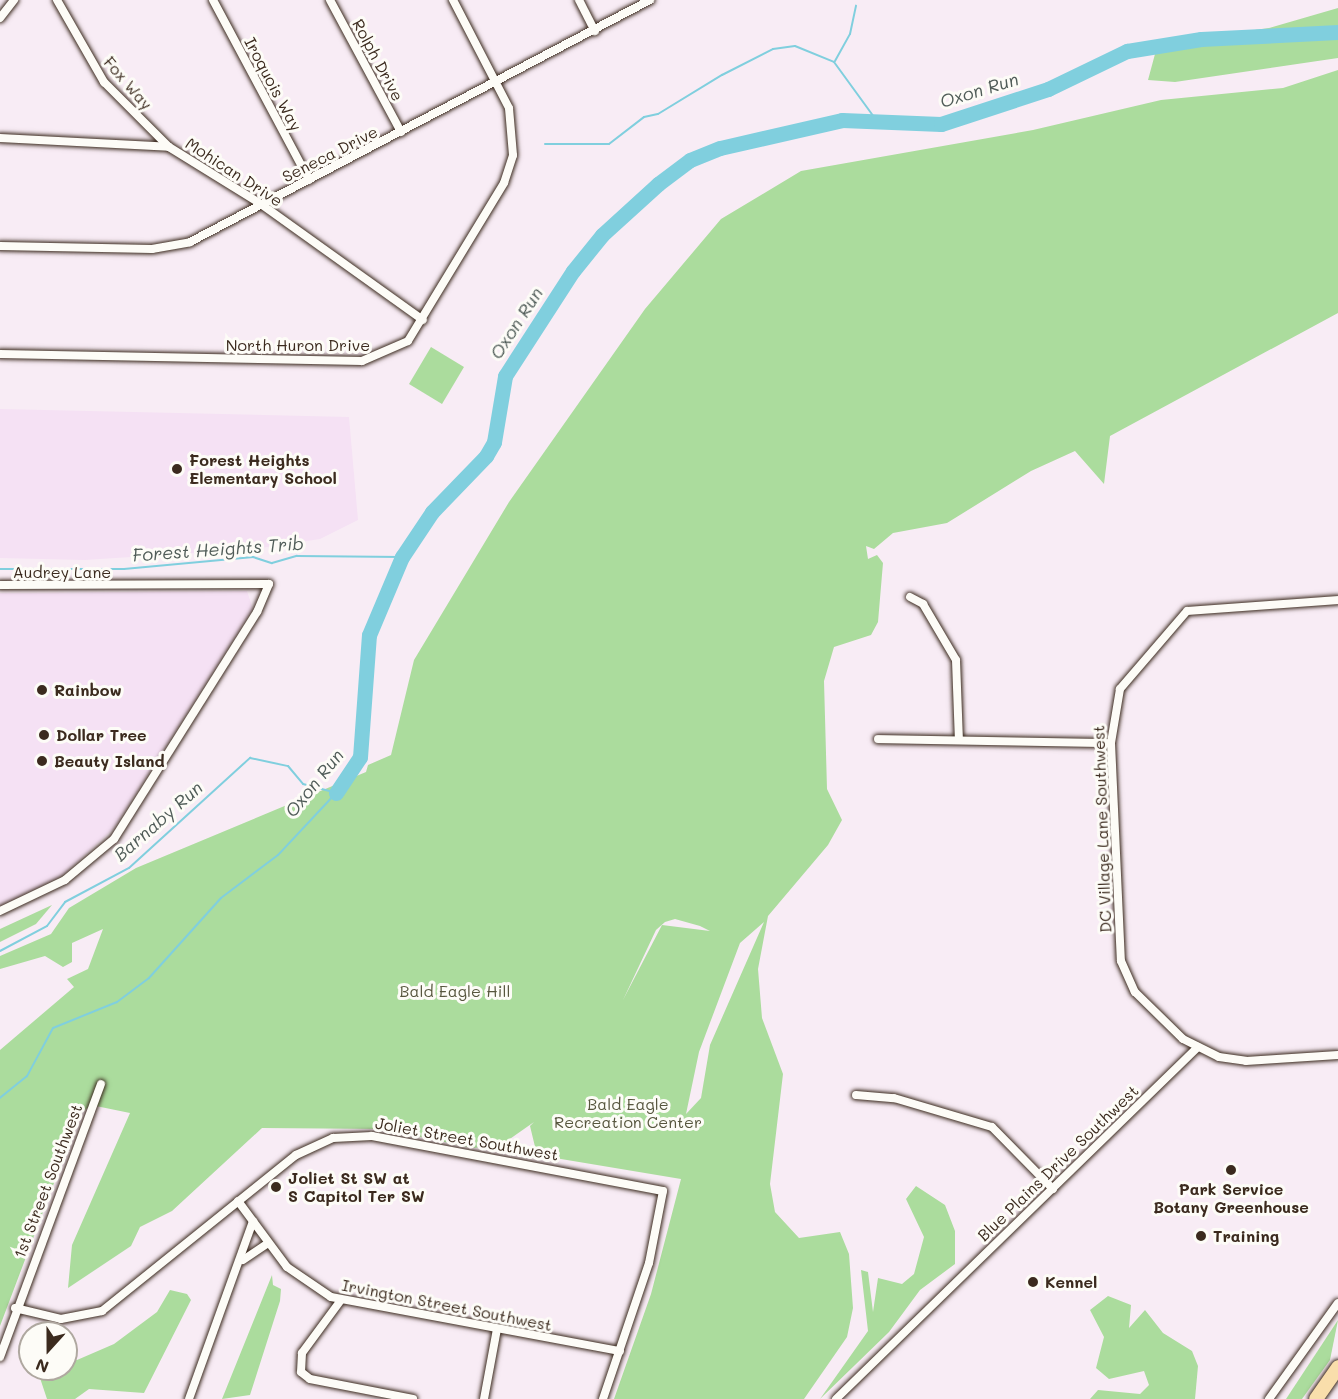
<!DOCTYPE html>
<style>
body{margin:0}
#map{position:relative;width:1338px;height:1399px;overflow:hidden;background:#f8ecf5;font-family:Mali,sans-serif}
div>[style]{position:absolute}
.built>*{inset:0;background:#f5e1f4}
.green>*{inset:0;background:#abdc9d}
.stream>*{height:2px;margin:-1px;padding:0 1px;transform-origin:1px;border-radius:1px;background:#80cfde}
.river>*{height:15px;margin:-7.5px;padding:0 7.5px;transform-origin:7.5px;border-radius:7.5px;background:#80cfde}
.roads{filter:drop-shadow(0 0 2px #3b2a1e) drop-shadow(0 0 2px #3b2a1e)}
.minor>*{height:8px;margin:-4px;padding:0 4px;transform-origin:4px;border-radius:4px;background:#fdfcf7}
.motorway>*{height:14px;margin:-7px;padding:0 7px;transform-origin:7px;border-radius:7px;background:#f9deab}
.dots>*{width:16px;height:16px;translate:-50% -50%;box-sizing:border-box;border:3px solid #fdfcf7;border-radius:50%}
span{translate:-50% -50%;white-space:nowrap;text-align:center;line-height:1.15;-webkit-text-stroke:6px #fdfcf7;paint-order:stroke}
.street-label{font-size:16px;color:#3b2a1e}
.poi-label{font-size:16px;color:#3b2a1e;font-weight:700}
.left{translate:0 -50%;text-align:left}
.park-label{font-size:16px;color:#57563e}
.water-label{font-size:18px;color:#505c58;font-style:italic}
.north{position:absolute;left:18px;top:1321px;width:60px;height:60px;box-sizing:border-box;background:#fdfcf7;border:2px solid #afa8a0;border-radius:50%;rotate:201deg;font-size:16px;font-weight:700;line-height:24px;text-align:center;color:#3b2a1e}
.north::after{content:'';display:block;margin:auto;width:21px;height:27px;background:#3b2a1e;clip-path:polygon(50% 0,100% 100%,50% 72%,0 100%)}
</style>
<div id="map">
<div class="built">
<div style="clip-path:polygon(0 409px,349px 417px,358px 520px,320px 539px,254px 549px,85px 560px,0 558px)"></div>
<div style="clip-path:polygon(247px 591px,253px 609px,114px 828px,62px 876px,0 907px,0 593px)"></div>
</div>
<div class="green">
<div style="clip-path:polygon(1338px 8px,1338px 58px,1175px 82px,1148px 80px,1155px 54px,1176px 41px,1269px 28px)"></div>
<div style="clip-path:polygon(evenodd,1338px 70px,1338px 313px,1110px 436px,1104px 484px,1075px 451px,1031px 471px,947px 523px,893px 533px,874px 549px,866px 546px,868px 559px,877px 555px,883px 563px,878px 622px,871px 635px,834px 647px,824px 681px,827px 789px,842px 820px,828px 845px,768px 916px,758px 969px,762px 1018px,783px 1074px,770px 1184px,775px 1212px,799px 1238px,840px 1232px,849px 1254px,853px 1308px,847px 1337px,804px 1399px,614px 1399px,651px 1294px,681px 1179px,537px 1155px,530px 1126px,534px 1122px,500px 1146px,472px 1148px,384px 1129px,262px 1128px,172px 1211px,140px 1227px,131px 1246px,68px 1288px,72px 1245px,130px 1113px,91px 1105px,80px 1114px,0 1326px,0 1050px,74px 987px,67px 979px,88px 969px,103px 929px,72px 943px,72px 962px,63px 967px,45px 956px,0 969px,0 956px,51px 934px,69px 908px,136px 868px,366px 772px,368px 765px,391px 755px,414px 660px,509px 502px,645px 309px,721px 219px,801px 171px,1033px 130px,1161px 100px,1283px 88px,1338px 70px,675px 919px,700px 926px,710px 931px,662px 925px,623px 1000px,656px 930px,665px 922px,675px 919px,1338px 70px,764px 922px,710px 1045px,701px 1098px,686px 1114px,699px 1052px,740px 943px,764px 922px)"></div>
<div style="clip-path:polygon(431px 347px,464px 367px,442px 404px,409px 384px)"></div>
<div style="clip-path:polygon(52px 905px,36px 924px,0 942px,0 929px)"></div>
<div style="clip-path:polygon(916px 1186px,945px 1205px,955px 1231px,955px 1264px,920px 1290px,889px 1332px,820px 1399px,868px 1331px,861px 1270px,868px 1272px,873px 1312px,878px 1278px,902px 1284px,914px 1274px,924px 1237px,906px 1199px)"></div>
<div style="clip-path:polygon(272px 1275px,273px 1285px,281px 1289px,280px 1301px,250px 1395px,222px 1399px)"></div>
<div style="clip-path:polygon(170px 1290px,187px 1294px,191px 1300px,144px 1393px,89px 1389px,75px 1399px,47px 1399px,37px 1369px,66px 1369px,66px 1355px,77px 1360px,114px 1344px,157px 1312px)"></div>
<div style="clip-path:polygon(1108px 1296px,1131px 1305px,1129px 1328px,1145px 1310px,1163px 1333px,1192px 1351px,1198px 1366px,1195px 1399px,1090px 1399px,1098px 1390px,1140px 1394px,1149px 1385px,1144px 1371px,1109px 1379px,1096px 1368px,1104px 1337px,1090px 1310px)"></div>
<div style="clip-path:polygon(1338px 1320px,1330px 1360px,1302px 1399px,1286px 1399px)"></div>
</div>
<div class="stream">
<div style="left:835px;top:61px;width:31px;rotate:-61deg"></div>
<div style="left:850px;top:34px;width:29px;rotate:-78deg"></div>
<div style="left:545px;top:144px;width:64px"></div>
<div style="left:609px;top:144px;width:44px;rotate:-37.6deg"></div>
<div style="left:644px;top:117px;width:14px;rotate:-12deg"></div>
<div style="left:658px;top:114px;width:75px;rotate:-31.4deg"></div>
<div style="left:722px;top:75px;width:57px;rotate:-27deg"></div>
<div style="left:773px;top:49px;width:22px;rotate:-8deg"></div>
<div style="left:795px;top:46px;width:42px;rotate:22.3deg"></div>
<div style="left:834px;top:62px;width:68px;rotate:54deg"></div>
<div style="left:0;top:569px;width:124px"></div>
<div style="left:124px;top:569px;width:130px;rotate:-5.3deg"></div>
<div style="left:253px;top:557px;width:20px;rotate:18deg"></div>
<div style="left:272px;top:563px;width:26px;rotate:-16deg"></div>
<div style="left:297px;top:556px;width:105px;rotate:0.5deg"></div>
<div style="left:0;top:951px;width:53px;rotate:-28deg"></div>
<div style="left:47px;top:926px;width:30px;rotate:-53deg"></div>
<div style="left:65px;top:902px;width:72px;rotate:-28deg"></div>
<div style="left:129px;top:868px;width:164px;rotate:-42.3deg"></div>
<div style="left:250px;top:758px;width:39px;rotate:12deg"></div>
<div style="left:288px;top:766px;width:23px;rotate:50deg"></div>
<div style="left:303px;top:784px;width:34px;rotate:15deg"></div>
<div style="left:336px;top:793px;width:85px;rotate:133.1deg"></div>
<div style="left:278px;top:855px;width:71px;rotate:143deg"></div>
<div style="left:221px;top:898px;width:108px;rotate:132deg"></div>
<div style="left:149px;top:978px;width:40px;rotate:143deg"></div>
<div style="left:117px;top:1002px;width:69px;rotate:157.9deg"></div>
<div style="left:53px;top:1028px;width:55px;rotate:118.4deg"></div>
<div style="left:27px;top:1076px;width:35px;rotate:141deg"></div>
</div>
<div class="river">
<div style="left:336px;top:793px;width:43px;rotate:-56.3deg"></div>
<div style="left:360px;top:757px;width:122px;rotate:-85.8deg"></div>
<div style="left:369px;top:635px;width:85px;rotate:-67.1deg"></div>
<div style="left:402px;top:557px;width:54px;rotate:-56.3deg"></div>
<div style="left:432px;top:512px;width:78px;rotate:-46deg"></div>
<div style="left:486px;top:456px;width:16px;rotate:-60deg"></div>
<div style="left:494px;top:442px;width:67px;rotate:-80.5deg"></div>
<div style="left:505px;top:376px;width:125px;rotate:-57.1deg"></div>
<div style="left:573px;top:271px;width:46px;rotate:-51.1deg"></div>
<div style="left:602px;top:235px;width:76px;rotate:-42.3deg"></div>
<div style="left:658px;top:184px;width:40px;rotate:-37deg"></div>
<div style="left:690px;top:160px;width:32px;rotate:-22deg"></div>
<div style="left:720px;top:148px;width:125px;rotate:-12.9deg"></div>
<div style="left:842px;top:120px;width:99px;rotate:2.3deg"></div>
<div style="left:941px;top:124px;width:113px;rotate:-18.1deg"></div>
<div style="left:1048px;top:89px;width:88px;rotate:-25.7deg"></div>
<div style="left:1127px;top:51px;width:75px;rotate:-9.2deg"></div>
<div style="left:1201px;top:39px;width:137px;rotate:-2.9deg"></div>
</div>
<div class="roads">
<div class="minor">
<div style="left:57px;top:0;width:95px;rotate:60.2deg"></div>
<div style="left:104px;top:82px;width:92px;rotate:45deg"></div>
<div style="left:213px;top:0;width:204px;rotate:61.9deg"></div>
<div style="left:330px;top:0;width:150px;rotate:61.7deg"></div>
<div style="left:579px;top:0;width:35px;rotate:63deg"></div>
<div style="left:0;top:18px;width:23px;rotate:-52deg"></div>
<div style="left:0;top:138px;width:169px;rotate:3deg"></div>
<div style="left:169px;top:147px;width:108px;rotate:31.8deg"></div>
<div style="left:261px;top:204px;width:199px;rotate:35.6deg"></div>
<div style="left:0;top:246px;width:152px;rotate:1.1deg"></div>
<div style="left:152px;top:249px;width:39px;rotate:-10deg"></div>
<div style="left:190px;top:242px;width:520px;rotate:-27.75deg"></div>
<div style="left:0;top:354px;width:362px;rotate:1.1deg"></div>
<div style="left:362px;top:361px;width:50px;rotate:-23.5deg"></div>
<div style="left:408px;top:341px;width:185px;rotate:-58.7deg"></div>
<div style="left:504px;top:183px;width:29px;rotate:-72deg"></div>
<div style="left:513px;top:155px;width:47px;rotate:-94.9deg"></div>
<div style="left:509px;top:108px;width:122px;rotate:-117.4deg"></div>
<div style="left:0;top:585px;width:269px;rotate:-0.2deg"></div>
<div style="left:269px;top:584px;width:30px;rotate:113deg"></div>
<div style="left:257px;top:612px;width:268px;rotate:122.2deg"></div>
<div style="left:114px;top:839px;width:64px;rotate:140.1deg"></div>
<div style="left:65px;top:880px;width:72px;rotate:154.5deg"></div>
<div style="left:910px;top:597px;width:15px;rotate:28deg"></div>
<div style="left:923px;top:604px;width:65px;rotate:59.5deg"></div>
<div style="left:956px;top:660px;width:80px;rotate:87.9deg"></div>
<div style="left:1338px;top:600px;width:151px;rotate:175.8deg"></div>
<div style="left:1187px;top:611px;width:103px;rotate:130.7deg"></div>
<div style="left:1120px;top:689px;width:55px;rotate:99.5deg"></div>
<div style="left:1111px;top:743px;width:218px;rotate:87.4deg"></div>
<div style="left:1121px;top:961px;width:34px;rotate:66deg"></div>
<div style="left:1135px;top:992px;width:67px;rotate:44.4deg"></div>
<div style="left:1183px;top:1039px;width:40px;rotate:26.6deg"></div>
<div style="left:1219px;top:1057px;width:27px;rotate:8deg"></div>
<div style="left:1246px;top:1061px;width:92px;rotate:-3.7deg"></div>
<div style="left:878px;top:739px;width:233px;rotate:1deg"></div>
<div style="left:856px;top:1095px;width:38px;rotate:5deg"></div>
<div style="left:894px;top:1098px;width:102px;rotate:16.5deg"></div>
<div style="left:992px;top:1127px;width:87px;rotate:45.5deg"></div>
<div style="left:238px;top:1201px;width:82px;rotate:53.4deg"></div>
<div style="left:287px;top:1267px;width:53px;rotate:34.3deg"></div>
<div style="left:331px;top:1297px;width:294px;rotate:10.6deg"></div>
<div style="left:243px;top:1260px;width:30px;rotate:-34deg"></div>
<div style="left:341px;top:1300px;width:66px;rotate:126.3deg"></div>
<div style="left:302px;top:1353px;width:19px;rotate:93deg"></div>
<div style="left:301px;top:1372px;width:11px;rotate:38deg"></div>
<div style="left:310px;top:1379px;width:105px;rotate:11deg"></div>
<div style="left:15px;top:1308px;width:47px;rotate:13.4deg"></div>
<div style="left:61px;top:1319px;width:42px;rotate:-11deg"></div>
<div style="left:102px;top:1311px;width:249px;rotate:-38.8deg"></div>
<div style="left:296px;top:1155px;width:41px;rotate:-24.7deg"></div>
<div style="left:333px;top:1138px;width:39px;rotate:-3deg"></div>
<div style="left:372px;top:1136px;width:296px;rotate:10.7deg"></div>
<div style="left:663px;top:1191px;width:73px;rotate:101deg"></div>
<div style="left:649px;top:1263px;width:144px;rotate:108.7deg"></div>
<div style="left:0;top:1357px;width:291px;rotate:-69.7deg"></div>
<div style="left:189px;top:1399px;width:189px;rotate:-70.2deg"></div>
<div style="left:484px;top:1399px;width:71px;rotate:-79.5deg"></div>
<div style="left:836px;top:1399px;width:505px;rotate:-44.2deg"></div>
<div style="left:1269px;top:1399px;width:118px;rotate:-54.3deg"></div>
</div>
<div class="motorway">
<div style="left:1316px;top:1399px;width:39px;rotate:-55deg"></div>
</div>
</div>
<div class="dots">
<div style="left:177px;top:469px;background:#3b2a1e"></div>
<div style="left:42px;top:690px;background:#3b2a1e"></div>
<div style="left:44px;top:735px;background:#3b2a1e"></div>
<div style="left:42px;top:761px;background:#3b2a1e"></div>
<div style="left:1231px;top:1170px;background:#3b2a1e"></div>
<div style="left:276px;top:1187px;background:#3b2a1e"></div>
<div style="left:1201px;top:1236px;background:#3b2a1e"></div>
<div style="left:1033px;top:1282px;background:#3b2a1e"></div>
</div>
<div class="street-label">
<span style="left:378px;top:60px;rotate:62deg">Rolph Drive</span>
<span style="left:128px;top:83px;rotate:49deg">Fox Way</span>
<span style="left:273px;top:84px;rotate:62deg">Iroquois Way</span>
<span style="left:330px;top:154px;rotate:-27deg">Seneca Drive</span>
<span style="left:234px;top:172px;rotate:33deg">Mohican Drive</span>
<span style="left:298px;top:345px">North Huron Drive</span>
<span style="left:62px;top:572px">Audrey Lane</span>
<span style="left:1102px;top:829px;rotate:-92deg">DC Village Lane Southwest</span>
<span style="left:467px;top:1139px;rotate:10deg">Joliet Street Southwest</span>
<span style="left:1058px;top:1163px;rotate:-44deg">Blue Plains Drive Southwest</span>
<span style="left:48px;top:1181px;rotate:-69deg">1st Street Southwest</span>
<span style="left:447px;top:1305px;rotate:11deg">Irvington Street Southwest</span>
</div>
<div class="poi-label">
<span class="left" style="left:189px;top:469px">Forest Heights<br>Elementary School</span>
<span class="left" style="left:54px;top:690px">Rainbow</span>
<span class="left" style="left:56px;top:735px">Dollar Tree</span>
<span class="left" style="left:54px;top:761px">Beauty Island</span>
<span class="left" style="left:288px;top:1187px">Joliet St SW at<br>S Capitol Ter SW</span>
<span style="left:1231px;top:1198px">Park Service<br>Botany Greenhouse</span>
<span class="left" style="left:1213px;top:1236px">Training</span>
<span class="left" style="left:1045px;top:1282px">Kennel</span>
</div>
<div class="park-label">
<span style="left:455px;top:991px">Bald Eagle Hill</span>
<span style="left:628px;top:1113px">Bald Eagle<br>Recreation Center</span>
</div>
<div class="water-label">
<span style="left:979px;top:90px;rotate:-17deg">Oxon Run</span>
<span style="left:516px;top:323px;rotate:-57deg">Oxon Run</span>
<span style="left:218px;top:549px;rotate:-4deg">Forest Heights Trib</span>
<span style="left:314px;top:783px;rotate:-51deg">Oxon Run</span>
<span style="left:158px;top:821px;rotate:-41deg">Barnaby Run</span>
</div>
<div class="north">N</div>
</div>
